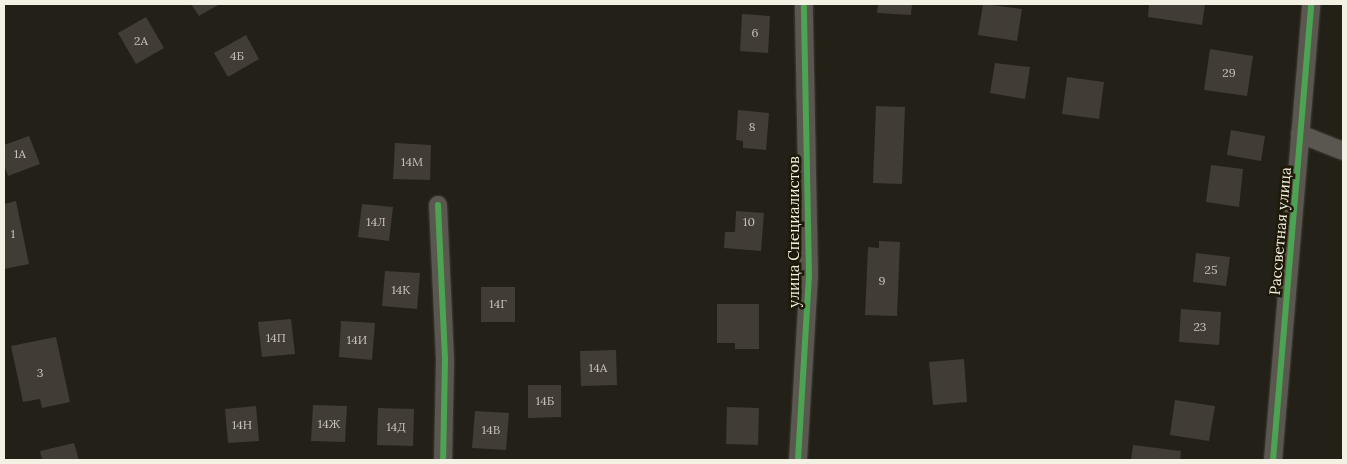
<!DOCTYPE html>
<meta charset="utf-8">
<style>
body{margin:0}
#map{position:relative;width:1347px;height:464px;overflow:hidden;background:#232017;font-family:Lora,serif}
div>[style]{position:absolute}
.building>*{inset:0;background:#413c35}
.roads{filter:drop-shadow(0 0 1px #3e3c35) drop-shadow(0 0 1px #3e3c35)}
.street>*{height:18px;margin:-9px;padding:0 9px;transform-origin:9px;border-radius:9px;background:#5a5750}
.cycleway>*{height:6px;margin:-3px;padding:0 3px;transform-origin:3px;border-radius:3px;background:#4ca352}
span{translate:-50% -50%;white-space:nowrap;text-align:center;line-height:1.15;-webkit-text-stroke:5px #1f1a08;paint-order:stroke}
.number-label{font-size:12px;color:#c6c3b8}
.number-label span{-webkit-text-stroke-width:0}
.street-label{font-size:15px;color:#f3f0e4}
.frame{position:absolute;inset:0;border:5px solid #f3f0e4;pointer-events:none}
</style>
<div id="map">
<div class="building">
<div style="clip-path:polygon(191px 4px,220px 4px,199px 16px)"></div>
<div style="clip-path:polygon(878px 4px,912px 4px,911px 15px,877px 13px)"></div>
<div style="clip-path:polygon(983px 4px,1022px 9px,1017px 41px,978px 35px)"></div>
<div style="clip-path:polygon(1149px 4px,1205px 4px,1202px 25px,1148px 17px)"></div>
<div style="clip-path:polygon(742px 14px,770px 16px,768px 53px,740px 51px)"></div>
<div style="clip-path:polygon(146px 17px,164px 48px,136px 64px,118px 33px)"></div>
<div style="clip-path:polygon(246px 35px,259px 59px,228px 77px,214px 53px)"></div>
<div style="clip-path:polygon(1210px 49px,1253px 56px,1247px 96px,1204px 90px)"></div>
<div style="clip-path:polygon(995px 63px,1030px 67px,1025px 99px,990px 93px)"></div>
<div style="clip-path:polygon(1067px 77px,1104px 82px,1099px 119px,1062px 114px)"></div>
<div style="clip-path:polygon(876px 106px,905px 107px,902px 184px,873px 183px)"></div>
<div style="clip-path:polygon(738px 110px,769px 113px,766px 150px,743px 148px,743px 141px,736px 140px)"></div>
<div style="clip-path:polygon(1231px 130px,1265px 136px,1261px 161px,1227px 155px)"></div>
<div style="clip-path:polygon(29px 136px,40px 164px,8px 176px,4px 165px,4px 145px)"></div>
<div style="clip-path:polygon(395px 143px,431px 145px,430px 180px,393px 179px)"></div>
<div style="clip-path:polygon(1211px 165px,1243px 169px,1239px 207px,1206px 202px)"></div>
<div style="clip-path:polygon(16px 201px,29px 264px,4px 269px,4px 204px)"></div>
<div style="clip-path:polygon(362px 204px,393px 207px,389px 241px,358px 237px)"></div>
<div style="clip-path:polygon(736px 211px,764px 213px,761px 251px,724px 248px,725px 232px,735px 232px)"></div>
<div style="clip-path:polygon(879px 241px,900px 242px,897px 316px,865px 315px,868px 247px,879px 248px)"></div>
<div style="clip-path:polygon(1196px 253px,1230px 257px,1226px 286px,1193px 282px)"></div>
<div style="clip-path:polygon(385px 271px,420px 273px,417px 309px,382px 306px)"></div>
<div style="clip-path:polygon(481px 287px,515px 287px,515px 322px,481px 322px)"></div>
<div style="clip-path:polygon(717px 304px,759px 304px,759px 349px,735px 349px,735px 343px,717px 343px)"></div>
<div style="clip-path:polygon(1181px 309px,1221px 312px,1219px 345px,1179px 342px)"></div>
<div style="clip-path:polygon(291px 319px,295px 354px,262px 357px,258px 322px)"></div>
<div style="clip-path:polygon(341px 321px,375px 323px,372px 360px,339px 357px)"></div>
<div style="clip-path:polygon(56px 337px,70px 402px,42px 408px,40px 399px,23px 402px,11px 346px)"></div>
<div style="clip-path:polygon(616px 350px,617px 385px,581px 386px,580px 351px)"></div>
<div style="clip-path:polygon(964px 359px,967px 402px,933px 405px,929px 362px)"></div>
<div style="clip-path:polygon(528px 385px,561px 385px,561px 417px,528px 418px)"></div>
<div style="clip-path:polygon(1175px 400px,1215px 406px,1209px 441px,1170px 435px)"></div>
<div style="clip-path:polygon(313px 405px,347px 406px,345px 442px,311px 441px)"></div>
<div style="clip-path:polygon(256px 406px,259px 441px,228px 443px,225px 409px)"></div>
<div style="clip-path:polygon(727px 407px,759px 408px,758px 445px,726px 444px)"></div>
<div style="clip-path:polygon(378px 408px,414px 409px,413px 446px,377px 445px)"></div>
<div style="clip-path:polygon(475px 411px,509px 413px,506px 450px,472px 448px)"></div>
<div style="clip-path:polygon(74px 443px,79px 460px,42px 460px,40px 451px)"></div>
<div style="clip-path:polygon(1133px 445px,1181px 451px,1180px 460px,1131px 460px)"></div>
</div>
<div class="roads">
<div class="street">
<div style="left:1300px;top:134px;width:46px;rotate:21.6deg"></div>
<div style="left:438px;top:205px;width:155px;rotate:87.4deg"></div>
<div style="left:445px;top:360px;width:100px;rotate:91.1deg"></div>
<div style="left:798px;top:460px;width:184px;rotate:-86.6deg"></div>
<div style="left:809px;top:276px;width:272px;rotate:-91.1deg"></div>
<div style="left:1273px;top:460px;width:458px;rotate:-85.2deg"></div>
</div>
</div>
<div class="cycleway">
<div style="left:438px;top:205px;width:155px;rotate:87.4deg"></div>
<div style="left:445px;top:360px;width:100px;rotate:91.1deg"></div>
<div style="left:798px;top:460px;width:184px;rotate:-86.6deg"></div>
<div style="left:809px;top:276px;width:272px;rotate:-91.1deg"></div>
<div style="left:1273px;top:460px;width:458px;rotate:-85.2deg"></div>
</div>
<div class="number-label">
<span style="left:755px;top:33px">6</span>
<span style="left:141px;top:41px">2А</span>
<span style="left:237px;top:56px">4Б</span>
<span style="left:1229px;top:73px">29</span>
<span style="left:752px;top:127px">8</span>
<span style="left:20px;top:154px">1А</span>
<span style="left:412px;top:162px">14М</span>
<span style="left:376px;top:222px">14Л</span>
<span style="left:749px;top:222px">10</span>
<span style="left:13px;top:234px">1</span>
<span style="left:1211px;top:270px">25</span>
<span style="left:882px;top:281px">9</span>
<span style="left:401px;top:290px">14К</span>
<span style="left:498px;top:304px">14Г</span>
<span style="left:1200px;top:327px">23</span>
<span style="left:276px;top:338px">14П</span>
<span style="left:357px;top:340px">14И</span>
<span style="left:598px;top:368px">14А</span>
<span style="left:40px;top:373px">3</span>
<span style="left:545px;top:401px">14Б</span>
<span style="left:329px;top:424px">14Ж</span>
<span style="left:242px;top:425px">14Н</span>
<span style="left:396px;top:427px">14Д</span>
<span style="left:491px;top:430px">14В</span>
</div>
<div class="street-label">
<span style="left:1280px;top:231px;rotate:-85deg">Рассветная улица</span>
<span style="left:794px;top:232px;rotate:-90deg">улица Специалистов</span>
</div>
<div class="frame"></div>
</div>
